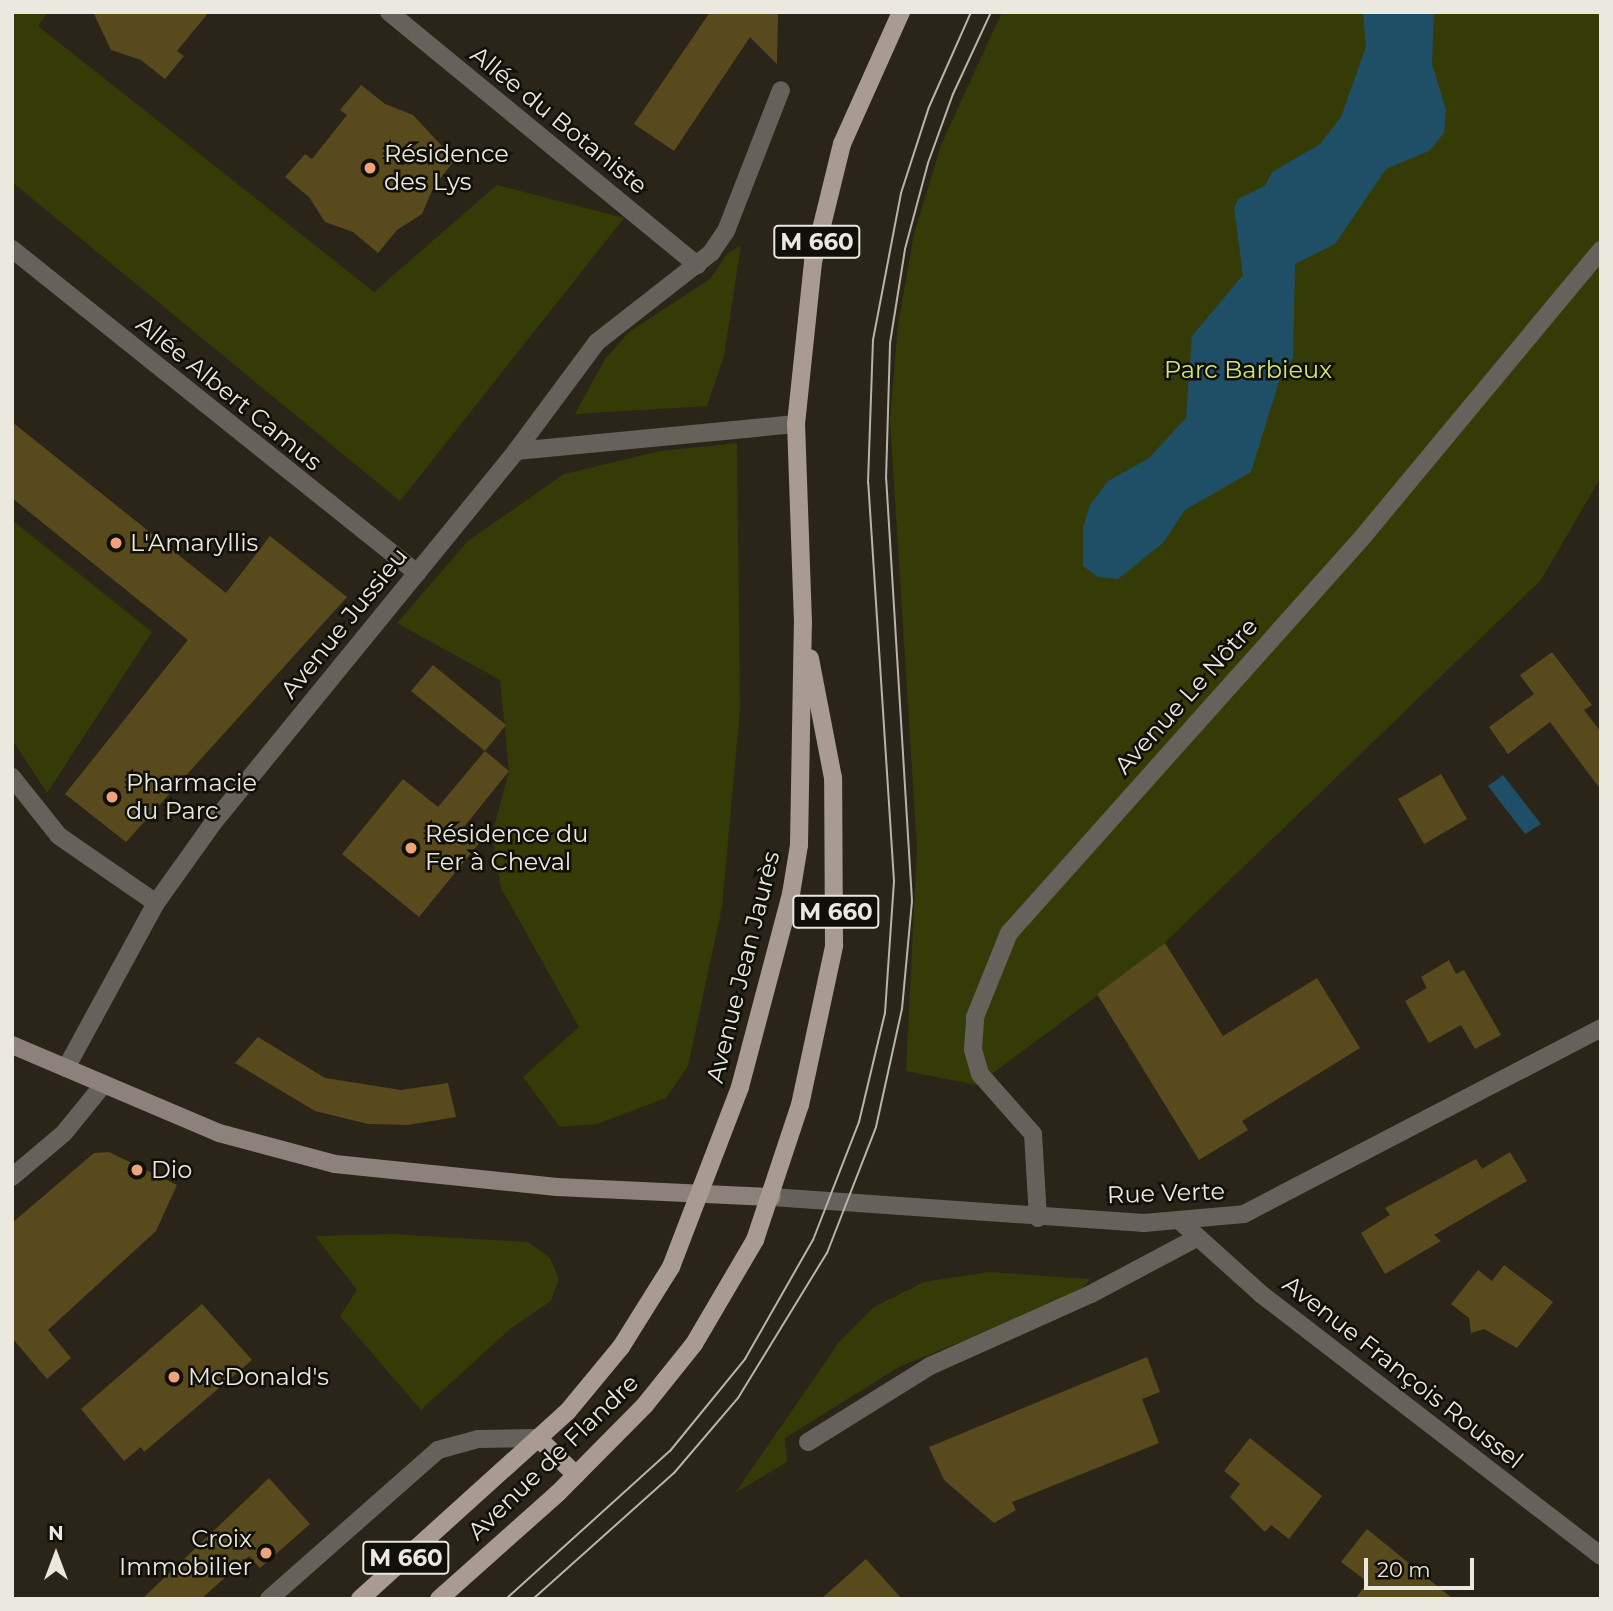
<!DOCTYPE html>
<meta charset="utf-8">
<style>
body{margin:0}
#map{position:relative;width:1613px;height:1611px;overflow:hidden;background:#2a2518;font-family:Montserrat,sans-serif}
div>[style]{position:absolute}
.green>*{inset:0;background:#343b07}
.water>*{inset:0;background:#1f4f67}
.building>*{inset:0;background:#584a1c}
.minor>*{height:18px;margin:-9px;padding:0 9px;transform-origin:9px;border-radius:9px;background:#67615c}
.tertiary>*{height:18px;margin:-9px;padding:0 9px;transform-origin:9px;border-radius:9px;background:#67615c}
.secondary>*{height:18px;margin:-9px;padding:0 9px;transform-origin:9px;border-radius:9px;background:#8c827b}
.primary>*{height:18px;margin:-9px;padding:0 9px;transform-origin:9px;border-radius:9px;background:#a99b92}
.tram>*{height:2px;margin:-1px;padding:0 1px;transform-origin:1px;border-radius:1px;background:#b7b4aa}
.dots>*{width:19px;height:19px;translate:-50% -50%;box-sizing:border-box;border:4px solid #100f09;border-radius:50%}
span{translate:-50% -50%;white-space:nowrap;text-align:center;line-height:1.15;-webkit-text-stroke:5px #100f09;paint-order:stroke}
.shield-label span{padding:2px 5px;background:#100f09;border:2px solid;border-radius:5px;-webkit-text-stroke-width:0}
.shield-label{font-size:23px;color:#ebe8df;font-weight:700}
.street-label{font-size:24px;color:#ebe8df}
.poi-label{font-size:24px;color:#ebe8df}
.left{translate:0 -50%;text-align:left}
.right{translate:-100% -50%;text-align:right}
.park-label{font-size:24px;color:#d1e574}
.frame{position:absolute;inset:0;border:14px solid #ebe8df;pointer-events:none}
.north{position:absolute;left:21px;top:1520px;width:70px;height:70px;-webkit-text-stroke:5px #100f09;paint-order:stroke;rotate:0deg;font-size:19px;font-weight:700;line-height:28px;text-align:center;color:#ebe8df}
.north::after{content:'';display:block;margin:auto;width:24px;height:32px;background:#ebe8df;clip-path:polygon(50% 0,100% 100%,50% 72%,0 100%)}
.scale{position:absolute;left:1364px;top:1558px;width:110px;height:32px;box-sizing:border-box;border:4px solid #ebe8df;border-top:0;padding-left:9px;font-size:21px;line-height:24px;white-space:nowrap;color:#ebe8df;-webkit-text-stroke:5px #100f09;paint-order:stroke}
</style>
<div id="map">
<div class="green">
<div style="clip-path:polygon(12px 12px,48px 12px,38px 26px,374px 292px,497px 185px,624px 218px,400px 501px,12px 182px)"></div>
<div style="clip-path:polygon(1002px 12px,1601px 12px,1601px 477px,1541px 580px,1152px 955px,977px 1085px,906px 1071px,917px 849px,890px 420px,898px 325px,914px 234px,941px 145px)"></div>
<div style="clip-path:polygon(741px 245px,724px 356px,707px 406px,575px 414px,605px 359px,629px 332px,710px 279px,727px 254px)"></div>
<div style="clip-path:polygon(737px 443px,740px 710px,722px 907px,688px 1066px,666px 1098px,597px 1124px,560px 1127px,523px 1077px,579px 1027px,501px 888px,492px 835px,509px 771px,500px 680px,397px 623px,468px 541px,564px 474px,661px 451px)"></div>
<div style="clip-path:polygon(12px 520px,152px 632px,47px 793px,12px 739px)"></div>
<div style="clip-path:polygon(391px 1234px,528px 1242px,550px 1258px,559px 1279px,551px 1301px,510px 1329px,421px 1410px,340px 1316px,357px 1290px,315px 1236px)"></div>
<div style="clip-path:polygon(988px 1272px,1090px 1279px,1077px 1295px,899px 1367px,785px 1438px,787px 1462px,735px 1493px,840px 1341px,874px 1307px,924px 1282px)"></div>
</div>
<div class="water">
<div style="clip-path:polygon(1363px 12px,1434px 12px,1432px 64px,1446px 110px,1444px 133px,1429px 151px,1386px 169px,1335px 244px,1295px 264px,1293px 358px,1281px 375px,1251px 472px,1185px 510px,1163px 543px,1118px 579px,1098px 577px,1083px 566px,1083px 528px,1090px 505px,1108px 481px,1149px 458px,1186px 418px,1192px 336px,1243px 275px,1234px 208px,1238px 199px,1265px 186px,1272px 172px,1320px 144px,1341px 117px,1366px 47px)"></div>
<div style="clip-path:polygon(1503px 775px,1541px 824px,1525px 834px,1488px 786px)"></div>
</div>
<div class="building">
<div style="clip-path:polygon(93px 12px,209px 12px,177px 51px,184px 56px,165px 79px,141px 60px,111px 50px)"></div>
<div style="clip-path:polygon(710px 12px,778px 12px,777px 64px,750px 37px,674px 151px,634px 124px)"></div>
<div style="clip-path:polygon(361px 85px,385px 104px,413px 115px,455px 160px,434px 186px,422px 214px,397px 230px,378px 253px,353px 232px,325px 222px,309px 197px,285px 177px,305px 154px,312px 159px,347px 115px,340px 110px)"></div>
<div style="clip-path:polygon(12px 422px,226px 593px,270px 536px,347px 597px,126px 842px,65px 794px,188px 640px,12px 498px)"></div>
<div style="clip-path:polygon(1552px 652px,1592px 705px,1584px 710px,1601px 732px,1601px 790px,1550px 722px,1508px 754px,1489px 727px,1534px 694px,1520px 675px)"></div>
<div style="clip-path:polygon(433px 665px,506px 725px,485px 751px,411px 691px)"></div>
<div style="clip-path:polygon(485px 751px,509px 771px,463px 828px,480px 842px,419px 917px,342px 854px,403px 779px,438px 807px)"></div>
<div style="clip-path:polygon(1441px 774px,1467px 819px,1424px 844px,1398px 799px)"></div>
<div style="clip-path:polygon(1165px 943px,1223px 1036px,1317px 978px,1360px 1048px,1242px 1121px,1248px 1130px,1199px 1160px,1097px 994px)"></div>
<div style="clip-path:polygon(1449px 960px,1456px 974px,1464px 970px,1501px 1035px,1475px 1049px,1461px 1025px,1429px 1043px,1405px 1001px,1427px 988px,1421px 977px)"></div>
<div style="clip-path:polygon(258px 1037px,325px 1078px,401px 1090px,448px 1083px,456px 1117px,408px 1125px,368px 1124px,315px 1111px,235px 1063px)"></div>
<div style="clip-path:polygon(109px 1152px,177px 1185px,156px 1231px,48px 1330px,71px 1358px,47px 1379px,12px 1338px,12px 1223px,94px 1153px)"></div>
<div style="clip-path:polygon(1510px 1152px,1527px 1181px,1434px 1235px,1441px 1241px,1385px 1274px,1361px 1233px,1390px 1215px,1385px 1208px,1476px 1159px,1482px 1169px)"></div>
<div style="clip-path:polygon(1504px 1265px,1553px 1302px,1517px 1348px,1484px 1329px,1471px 1333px,1469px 1318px,1451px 1304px,1478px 1270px,1492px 1281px)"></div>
<div style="clip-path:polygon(202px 1304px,252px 1360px,144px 1452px,141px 1447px,124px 1461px,81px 1409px)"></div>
<div style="clip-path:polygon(1147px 1357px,1160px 1392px,1142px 1399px,1159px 1443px,1012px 1502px,1016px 1510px,994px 1523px,944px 1480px,929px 1447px)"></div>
<div style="clip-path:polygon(1250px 1438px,1322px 1496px,1289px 1539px,1271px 1525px,1265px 1532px,1230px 1497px,1240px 1484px,1224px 1471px)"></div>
<div style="clip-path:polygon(269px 1478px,310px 1524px,260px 1568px,249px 1556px,201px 1599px,142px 1599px)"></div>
<div style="clip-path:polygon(1367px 1529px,1453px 1599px,1355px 1599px,1368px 1582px,1341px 1562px)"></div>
<div style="clip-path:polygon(866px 1559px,902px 1599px,821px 1599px)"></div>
</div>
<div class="minor">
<div style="left:389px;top:12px;width:399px;rotate:39.4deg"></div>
<div style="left:12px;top:249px;width:519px;rotate:38.66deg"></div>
<div style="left:516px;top:451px;width:281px;rotate:-5.5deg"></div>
<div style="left:12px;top:777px;width:75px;rotate:51.5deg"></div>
<div style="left:59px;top:836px;width:118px;rotate:34.6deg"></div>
<div style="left:66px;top:1068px;width:188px;rotate:-61.4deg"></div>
<div style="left:156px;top:903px;width:98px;rotate:-54.5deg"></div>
<div style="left:213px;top:823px;width:480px;rotate:-50.8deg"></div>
<div style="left:516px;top:451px;width:136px;rotate:-53.4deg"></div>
<div style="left:597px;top:342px;width:145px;rotate:-38deg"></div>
<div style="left:711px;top:253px;width:27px;rotate:-56deg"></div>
<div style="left:726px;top:231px;width:151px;rotate:-68.7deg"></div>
<div style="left:12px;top:1177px;width:68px;rotate:-40.2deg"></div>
<div style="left:64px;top:1133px;width:63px;rotate:-50.8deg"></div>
<div style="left:1038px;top:1218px;width:84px;rotate:-93.4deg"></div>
<div style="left:1033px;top:1134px;width:80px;rotate:-131.5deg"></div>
<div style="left:980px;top:1074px;width:26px;rotate:-106deg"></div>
<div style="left:973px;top:1049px;width:32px;rotate:-86deg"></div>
<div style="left:975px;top:1017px;width:91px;rotate:-68deg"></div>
<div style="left:1009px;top:933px;width:528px;rotate:-48.22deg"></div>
<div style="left:1361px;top:539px;width:376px;rotate:-50.3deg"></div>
<div style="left:1180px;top:1221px;width:109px;rotate:42deg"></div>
<div style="left:1261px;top:1294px;width:429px;rotate:37.6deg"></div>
<div style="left:808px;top:1442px;width:144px;rotate:-31.9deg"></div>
<div style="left:930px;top:1366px;width:176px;rotate:-24.1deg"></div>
<div style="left:1091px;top:1294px;width:121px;rotate:-28deg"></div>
</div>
<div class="tertiary">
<div style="left:772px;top:1197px;width:373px;rotate:4deg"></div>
<div style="left:1144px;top:1223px;width:100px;rotate:-5.1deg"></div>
<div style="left:1244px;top:1214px;width:403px;rotate:-27.5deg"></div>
<div style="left:269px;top:1599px;width:225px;rotate:-41.4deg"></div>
<div style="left:438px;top:1450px;width:41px;rotate:-15.4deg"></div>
<div style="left:478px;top:1439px;width:60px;rotate:-1deg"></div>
</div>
<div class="secondary">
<div style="left:12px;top:1045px;width:225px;rotate:23deg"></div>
<div style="left:219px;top:1133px;width:120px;rotate:15deg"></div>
<div style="left:335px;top:1164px;width:223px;rotate:5.9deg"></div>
<div style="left:557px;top:1187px;width:215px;rotate:2.7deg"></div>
</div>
<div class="primary">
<div style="left:538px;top:1438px;width:53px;rotate:44.2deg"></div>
<div style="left:360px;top:1599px;width:280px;rotate:-42.1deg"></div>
<div style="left:568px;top:1411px;width:83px;rotate:-50.4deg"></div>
<div style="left:621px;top:1347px;width:94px;rotate:-58deg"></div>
<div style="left:671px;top:1267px;width:193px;rotate:-69deg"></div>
<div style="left:740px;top:1087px;width:200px;rotate:-75.2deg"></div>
<div style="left:791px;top:894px;width:50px;rotate:-80.7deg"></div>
<div style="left:799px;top:845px;width:222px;rotate:-89deg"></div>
<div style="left:803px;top:623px;width:199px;rotate:-92deg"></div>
<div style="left:796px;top:424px;width:163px;rotate:-84deg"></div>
<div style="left:813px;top:262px;width:122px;rotate:-76.2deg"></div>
<div style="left:842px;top:144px;width:145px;rotate:-65.9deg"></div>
<div style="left:439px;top:1599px;width:159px;rotate:-41.7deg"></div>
<div style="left:558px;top:1493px;width:124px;rotate:-45.3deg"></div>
<div style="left:645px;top:1405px;width:78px;rotate:-51.2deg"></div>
<div style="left:694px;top:1344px;width:121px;rotate:-59.6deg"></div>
<div style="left:755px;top:1240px;width:142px;rotate:-71.6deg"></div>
<div style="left:800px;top:1105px;width:163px;rotate:-77.9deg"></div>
<div style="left:834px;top:946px;width:168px;rotate:-90.3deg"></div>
<div style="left:833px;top:778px;width:122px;rotate:-100.9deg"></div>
</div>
<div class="tram">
<div style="left:506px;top:1599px;width:221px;rotate:-42.1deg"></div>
<div style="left:670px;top:1451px;width:119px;rotate:-50.8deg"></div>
<div style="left:745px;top:1359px;width:137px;rotate:-60.3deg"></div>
<div style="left:813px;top:1240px;width:127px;rotate:-68.7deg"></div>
<div style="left:859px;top:1122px;width:112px;rotate:-76.6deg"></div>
<div style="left:885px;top:1013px;width:132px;rotate:-86.1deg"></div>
<div style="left:894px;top:881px;width:399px;rotate:-93.7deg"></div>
<div style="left:868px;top:483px;width:143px;rotate:-88deg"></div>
<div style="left:873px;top:340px;width:150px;rotate:-79.2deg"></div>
<div style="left:901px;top:193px;width:90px;rotate:-72deg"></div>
<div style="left:929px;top:107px;width:104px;rotate:-66.1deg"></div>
<div style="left:533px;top:1599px;width:189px;rotate:-41.8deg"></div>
<div style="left:674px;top:1473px;width:99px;rotate:-49.5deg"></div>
<div style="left:738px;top:1398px;width:170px;rotate:-58.5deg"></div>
<div style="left:827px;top:1253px;width:135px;rotate:-68.7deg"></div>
<div style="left:876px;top:1127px;width:121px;rotate:-77.6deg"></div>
<div style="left:902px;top:1009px;width:108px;rotate:-84.7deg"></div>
<div style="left:912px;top:901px;width:423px;rotate:-93.5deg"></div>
<div style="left:886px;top:479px;width:136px;rotate:-88.3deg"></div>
<div style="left:890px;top:343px;width:95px;rotate:-80.9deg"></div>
<div style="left:905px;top:249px;width:89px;rotate:-75deg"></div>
<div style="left:928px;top:163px;width:73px;rotate:-70.1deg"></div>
<div style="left:953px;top:94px;width:90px;rotate:-65.1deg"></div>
</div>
<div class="dots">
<div style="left:370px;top:168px;background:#f0a27a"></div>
<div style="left:116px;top:543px;background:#f0a27a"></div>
<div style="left:112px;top:797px;background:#f0a27a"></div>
<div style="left:411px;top:848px;background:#f0a27a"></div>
<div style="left:137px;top:1170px;background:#f0a27a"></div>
<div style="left:174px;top:1377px;background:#f0a27a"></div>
<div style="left:266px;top:1553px;background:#f0a27a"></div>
</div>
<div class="shield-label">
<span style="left:817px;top:242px">M 660</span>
<span style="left:836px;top:912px">M 660</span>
<span style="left:406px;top:1558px">M 660</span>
</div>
<div class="street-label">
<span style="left:559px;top:120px;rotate:39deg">Allée du Botaniste</span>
<span style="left:229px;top:393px;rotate:39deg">Allée Albert Camus</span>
<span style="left:344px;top:623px;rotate:-51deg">Avenue Jussieu</span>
<span style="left:1186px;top:696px;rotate:-48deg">Avenue Le Nôtre</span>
<span style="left:743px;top:967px;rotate:-76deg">Avenue Jean Jaurès</span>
<span style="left:1166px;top:1193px;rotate:-2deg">Rue Verte</span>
<span style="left:1403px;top:1372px;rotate:38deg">Avenue François Roussel</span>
<span style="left:553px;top:1457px;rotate:-44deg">Avenue de Flandre</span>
</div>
<div class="poi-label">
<span class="left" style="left:384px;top:168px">Résidence<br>des Lys</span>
<span class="left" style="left:130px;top:543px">L'Amaryllis</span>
<span class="left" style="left:126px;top:797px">Pharmacie<br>du Parc</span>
<span class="left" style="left:425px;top:848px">Résidence du<br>Fer à Cheval</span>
<span class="left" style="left:151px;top:1170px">Dio</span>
<span class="left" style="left:188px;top:1377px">McDonald's</span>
<span class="right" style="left:252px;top:1553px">Croix<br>Immobilier</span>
</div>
<div class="park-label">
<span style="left:1248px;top:370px">Parc Barbieux</span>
</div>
<div class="frame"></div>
<div class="north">N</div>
<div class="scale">20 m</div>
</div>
